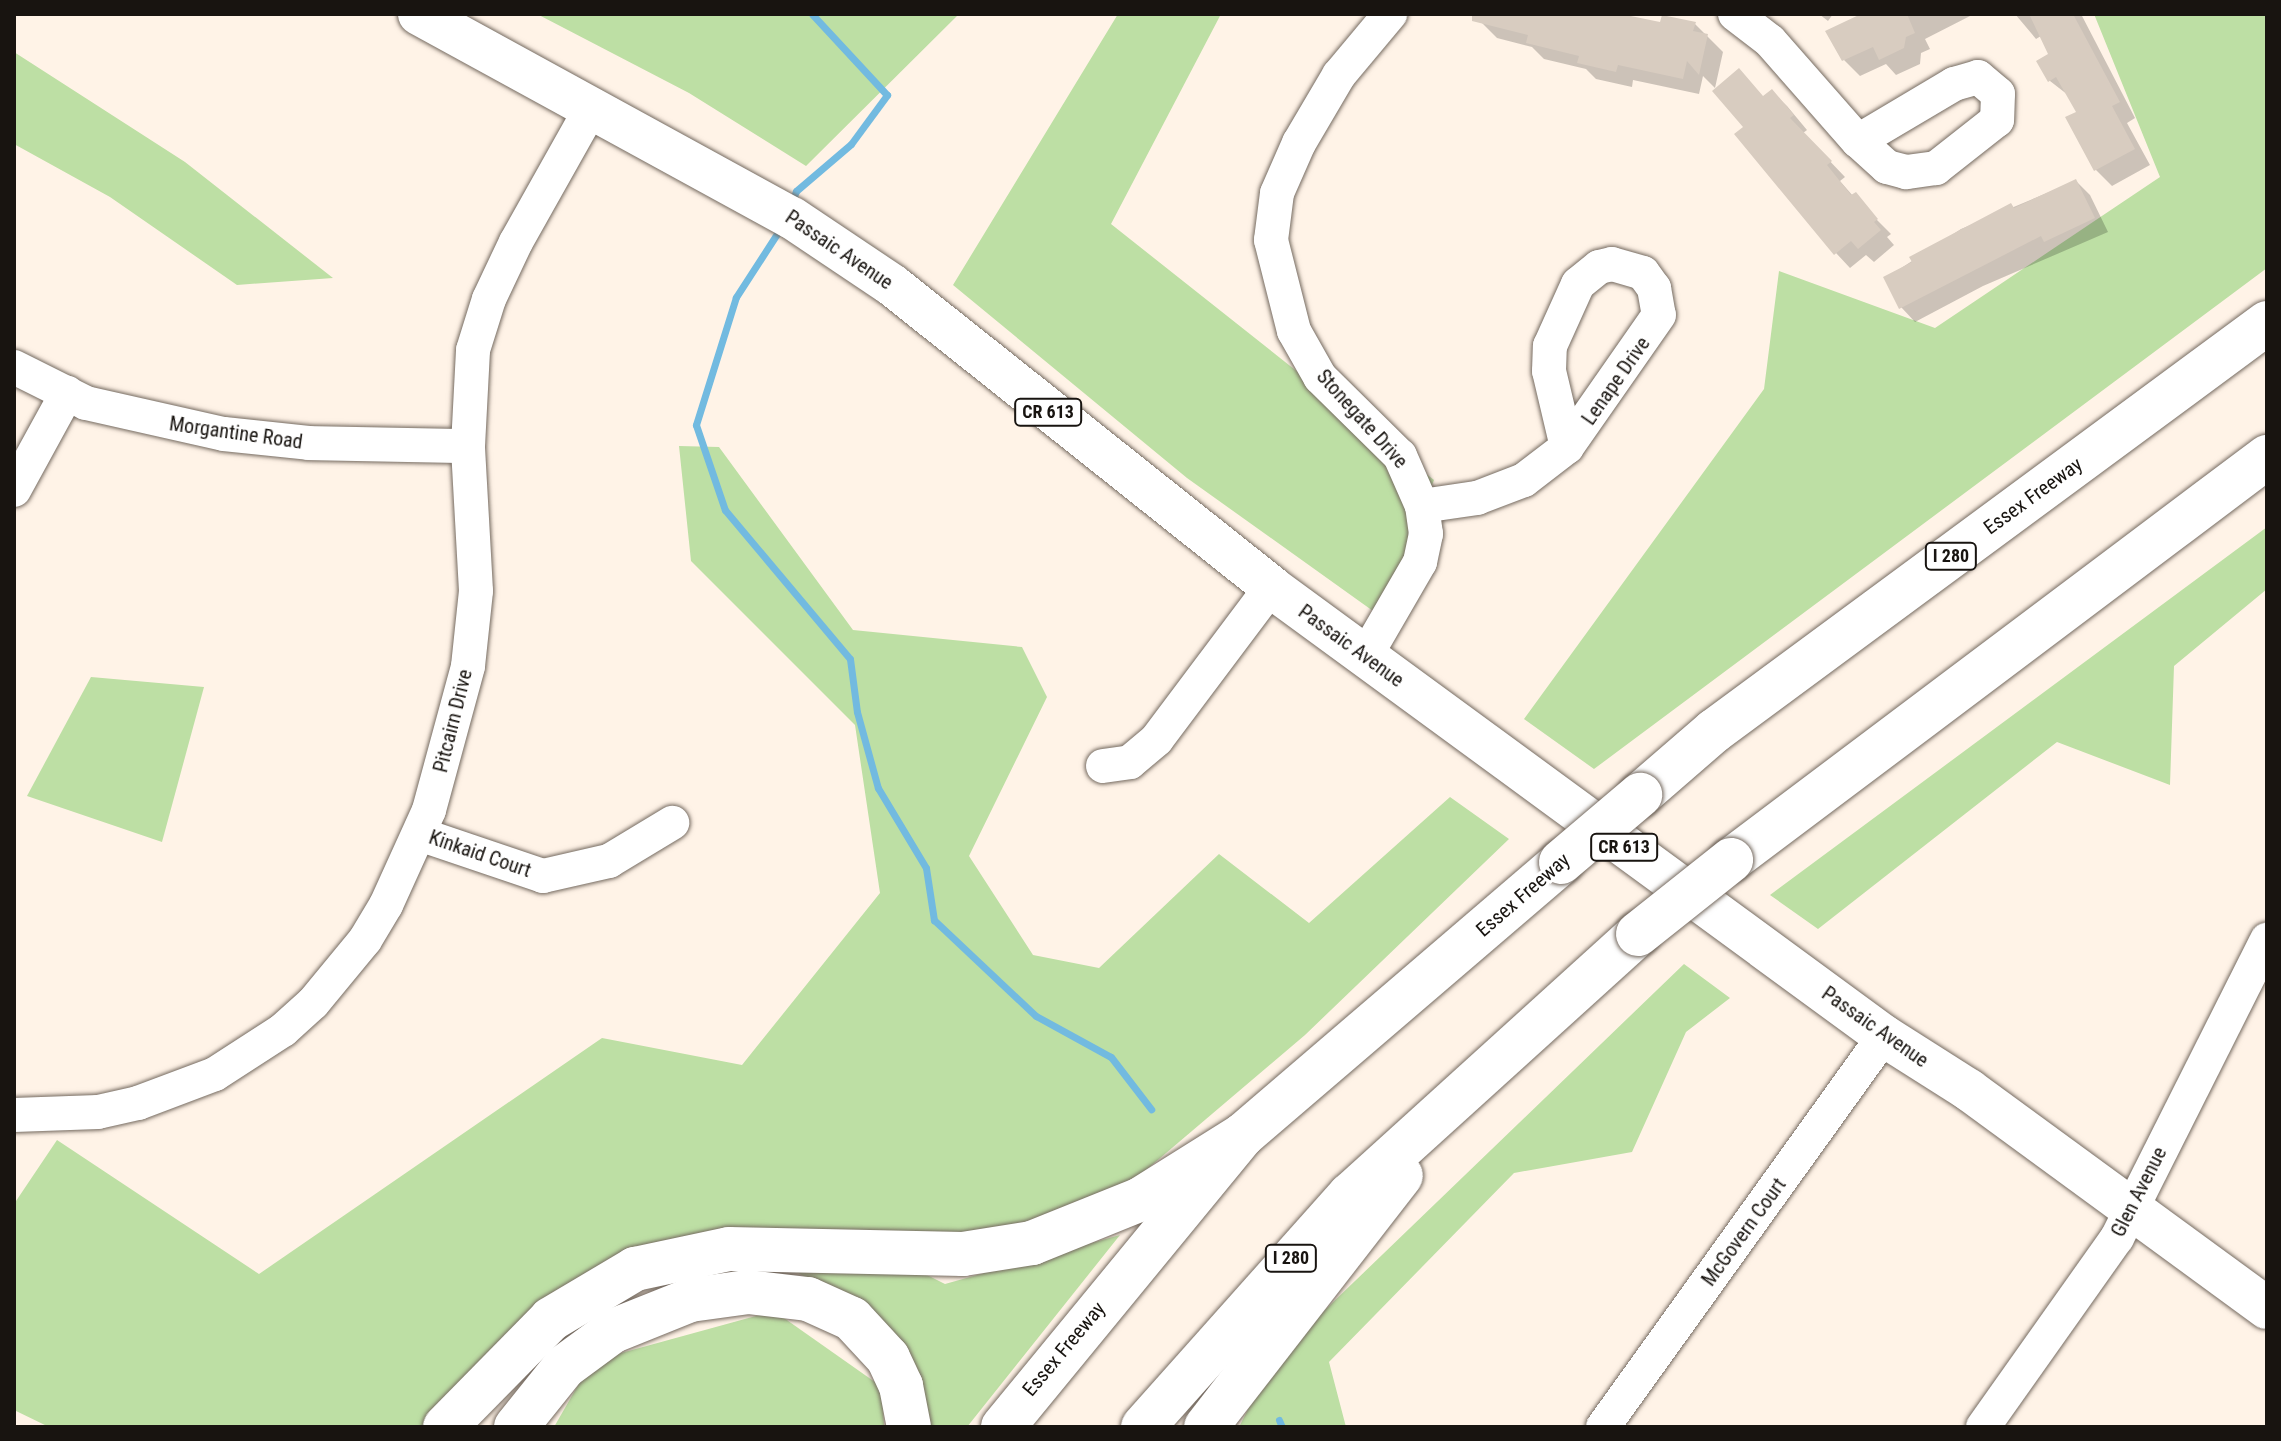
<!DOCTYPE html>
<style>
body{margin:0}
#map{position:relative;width:2281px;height:1441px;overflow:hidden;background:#fff3e7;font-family:"Roboto Condensed",sans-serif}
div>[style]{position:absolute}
.green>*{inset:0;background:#bddfa4}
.shadow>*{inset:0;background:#0003}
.stream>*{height:7px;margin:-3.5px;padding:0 3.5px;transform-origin:3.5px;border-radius:3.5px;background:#72bae0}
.building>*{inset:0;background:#d8ccc0}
.roads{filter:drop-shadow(0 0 2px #756a60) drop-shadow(0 0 2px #756a60)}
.minor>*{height:34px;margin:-17px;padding:0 17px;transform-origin:17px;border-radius:17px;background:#fff}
.major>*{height:42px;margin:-21px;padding:0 21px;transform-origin:21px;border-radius:21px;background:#fff}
.highway>*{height:44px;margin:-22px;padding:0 22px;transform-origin:22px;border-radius:22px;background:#fff}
.bridges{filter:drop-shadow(0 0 2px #756a60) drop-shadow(0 0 2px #756a60)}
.highway-bridge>*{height:44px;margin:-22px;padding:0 22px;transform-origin:22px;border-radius:22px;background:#fff}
span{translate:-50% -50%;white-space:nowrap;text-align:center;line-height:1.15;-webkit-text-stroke:6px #fff;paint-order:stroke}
.shield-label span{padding:2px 6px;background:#fff;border:2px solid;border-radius:6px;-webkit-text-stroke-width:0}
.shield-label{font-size:18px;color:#181410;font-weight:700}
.street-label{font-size:20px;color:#181410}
.frame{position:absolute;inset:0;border:16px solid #181410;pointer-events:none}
</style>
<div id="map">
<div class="green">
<div style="clip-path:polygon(537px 14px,959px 14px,806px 166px,689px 93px)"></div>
<div style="clip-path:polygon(1118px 14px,1221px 14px,1111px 224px,1434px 480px,1380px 616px,1187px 478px,953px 285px)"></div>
<div style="clip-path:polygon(2094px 14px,2267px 14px,2267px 268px,1594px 769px,1524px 719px,1764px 389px,1779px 271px,1935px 328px,2160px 177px)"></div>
<div style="clip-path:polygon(14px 52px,185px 162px,333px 278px,237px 285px,110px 197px,14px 144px)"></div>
<div style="clip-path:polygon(679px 446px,719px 447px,853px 630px,1022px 647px,1047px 697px,969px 856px,1033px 955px,1099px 968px,1219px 854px,1309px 923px,1450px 797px,1509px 839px,1305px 1035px,1119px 1193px,976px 1240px,762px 1232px,528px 1317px,423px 1427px,49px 1427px,14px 1410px,14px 1204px,57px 1140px,259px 1274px,602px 1038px,742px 1065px,880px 893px,855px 725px,691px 561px)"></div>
<div style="clip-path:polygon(2267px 527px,2267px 589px,2174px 666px,2170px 785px,2057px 742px,1818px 929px,1770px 895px)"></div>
<div style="clip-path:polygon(91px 677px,204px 687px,162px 842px,27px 796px)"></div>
<div style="clip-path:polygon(1684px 964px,1730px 998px,1686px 1032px,1632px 1152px,1514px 1173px,1329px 1362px,1346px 1427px,1239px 1427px,1273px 1360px)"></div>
<div style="clip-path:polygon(1120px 1235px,967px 1427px,920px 1427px,842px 1298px,779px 1262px,917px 1270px,945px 1284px)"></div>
<div style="clip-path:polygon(774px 1311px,882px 1387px,884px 1427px,554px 1427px,592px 1361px)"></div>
</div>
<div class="shadow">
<div style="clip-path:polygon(1483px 14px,1612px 14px,1649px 23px,1695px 24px,1723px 52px,1715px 88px,1703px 76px,1699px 94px,1633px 80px,1632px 87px,1596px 79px,1586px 69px,1544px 59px,1532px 47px,1497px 38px,1481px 22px)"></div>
<div style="clip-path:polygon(1819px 14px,1833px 14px,1828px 21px)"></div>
<div style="clip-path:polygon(1866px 14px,1974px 14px,1925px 39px,1930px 49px,1921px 53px,1920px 64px,1896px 75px,1886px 64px,1860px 76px,1844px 60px)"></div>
<div style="clip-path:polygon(2015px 14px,2081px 14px,2135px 118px,2127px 123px,2150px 165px,2112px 186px,2096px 170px,2078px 113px,2068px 95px,2050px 81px,2051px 54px,2041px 36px,2036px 39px)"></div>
<div style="clip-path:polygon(1739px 70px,1764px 98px,1772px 92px,1787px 106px,1807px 130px,1803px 133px,1845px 177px,1840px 181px,1853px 196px,1891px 234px,1887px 237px,1894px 245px,1874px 262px,1866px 255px,1850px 268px,1836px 253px,1745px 128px)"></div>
<div style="clip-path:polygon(2076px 181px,2090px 195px,2108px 232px,1983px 286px,1915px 322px,1901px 307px,1886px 278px,1961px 229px)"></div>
</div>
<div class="stream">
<div style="left:791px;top:203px;width:13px;rotate:-67deg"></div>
<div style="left:796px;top:191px;width:72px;rotate:-40.5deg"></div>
<div style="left:851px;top:144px;width:61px;rotate:-53.7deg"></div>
<div style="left:887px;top:95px;width:110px;rotate:-132.8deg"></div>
<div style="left:782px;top:226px;width:85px;rotate:122.9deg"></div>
<div style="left:736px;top:297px;width:134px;rotate:107.4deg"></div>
<div style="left:696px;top:425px;width:90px;rotate:71.2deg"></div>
<div style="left:725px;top:510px;width:194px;rotate:50deg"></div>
<div style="left:850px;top:659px;width:53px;rotate:82.5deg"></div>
<div style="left:857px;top:712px;width:79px;rotate:74.6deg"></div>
<div style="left:878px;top:788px;width:93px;rotate:59deg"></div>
<div style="left:926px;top:868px;width:53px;rotate:81.3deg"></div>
<div style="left:934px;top:920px;width:140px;rotate:43.3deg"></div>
<div style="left:1036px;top:1016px;width:85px;rotate:28.7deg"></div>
<div style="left:1111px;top:1057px;width:66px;rotate:52.4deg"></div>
<div style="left:1279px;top:1420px;width:8px;rotate:67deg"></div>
</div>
<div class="building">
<div style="clip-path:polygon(1472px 14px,1621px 14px,1660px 22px,1662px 15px,1696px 22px,1693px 31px,1708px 34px,1699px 75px,1687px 61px,1683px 79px,1618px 65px,1616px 72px,1577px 63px,1579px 56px,1526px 43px,1528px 35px,1472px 21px)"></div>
<div style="clip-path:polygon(1861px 14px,1907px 14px,1915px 33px,1906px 37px,1904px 48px,1879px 60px,1873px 47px,1842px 61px,1825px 31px)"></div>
<div style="clip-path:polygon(2029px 14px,2073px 14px,2120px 102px,2112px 106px,2135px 149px,2094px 171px,2065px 117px,2076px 112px,2056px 77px,2048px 82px,2036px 61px,2048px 54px)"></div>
<div style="clip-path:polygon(1739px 68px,1763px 96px,1772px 89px,1794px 115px,1790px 118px,1832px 161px,1827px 165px,1851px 195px,1856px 192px,1878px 219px,1874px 222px,1881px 230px,1858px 249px,1851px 241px,1834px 255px,1734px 134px,1743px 127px,1712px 91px)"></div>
<div style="clip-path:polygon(2076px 179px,2095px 218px,2044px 242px,2041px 236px,1899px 309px,1883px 277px,1912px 262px,1909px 257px,2011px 203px,2014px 208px)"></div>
</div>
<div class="roads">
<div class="minor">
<div style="left:1735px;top:14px;width:44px;rotate:37.6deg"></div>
<div style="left:1770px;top:41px;width:133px;rotate:48.7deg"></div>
<div style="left:1978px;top:77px;width:26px;rotate:40deg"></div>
<div style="left:1998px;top:94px;width:26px;rotate:92deg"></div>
<div style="left:1997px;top:120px;width:78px;rotate:141.8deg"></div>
<div style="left:1936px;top:168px;width:30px;rotate:172deg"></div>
<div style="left:1906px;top:172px;width:20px;rotate:-165deg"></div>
<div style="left:1887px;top:167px;width:39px;rotate:-138deg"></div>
<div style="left:1858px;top:141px;width:112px;rotate:-30.7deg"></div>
<div style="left:1954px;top:84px;width:25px;rotate:-16deg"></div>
<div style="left:1612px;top:264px;width:32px;rotate:16deg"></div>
<div style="left:1643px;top:273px;width:19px;rotate:54deg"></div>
<div style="left:1654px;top:288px;width:27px;rotate:80deg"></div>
<div style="left:1659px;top:315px;width:161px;rotate:124.9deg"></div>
<div style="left:1567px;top:447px;width:78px;rotate:-103.3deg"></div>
<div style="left:1549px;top:371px;width:25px;rotate:-88deg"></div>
<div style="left:1550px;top:346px;width:68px;rotate:-65.7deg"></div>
<div style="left:1578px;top:284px;width:27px;rotate:-39deg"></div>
<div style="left:1599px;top:267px;width:13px;rotate:-13deg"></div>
<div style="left:14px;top:367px;width:80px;rotate:26.6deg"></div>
<div style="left:86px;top:403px;width:141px;rotate:12.7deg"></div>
<div style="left:224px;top:434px;width:85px;rotate:6deg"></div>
<div style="left:309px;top:443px;width:159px;rotate:1.1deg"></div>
<div style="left:14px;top:490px;width:111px;rotate:-61.3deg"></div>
<div style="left:1422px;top:506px;width:56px;rotate:-8.3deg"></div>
<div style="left:1477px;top:498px;width:50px;rotate:-21deg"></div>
<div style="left:1524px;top:480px;width:54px;rotate:-37.5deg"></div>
<div style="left:1365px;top:657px;width:110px;rotate:-59.9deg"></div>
<div style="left:1420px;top:562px;width:29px;rotate:-78deg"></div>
<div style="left:1426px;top:534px;width:28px;rotate:-98deg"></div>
<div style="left:1422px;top:506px;width:55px;rotate:-113.7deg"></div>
<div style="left:1400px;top:456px;width:112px;rotate:-135.4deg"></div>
<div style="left:1320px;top:377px;width:53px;rotate:-119.5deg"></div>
<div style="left:1294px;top:331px;width:94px;rotate:-104.2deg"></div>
<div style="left:1271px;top:240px;width:47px;rotate:-82.7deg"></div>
<div style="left:1277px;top:193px;width:55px;rotate:-66.3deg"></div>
<div style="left:1299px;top:143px;width:79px;rotate:-59.5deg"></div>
<div style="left:1339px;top:75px;width:80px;rotate:-50.1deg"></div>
<div style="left:1103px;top:766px;width:27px;rotate:-8deg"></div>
<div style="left:1130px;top:762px;width:35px;rotate:-40deg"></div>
<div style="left:1157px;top:739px;width:190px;rotate:-53.1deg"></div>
<div style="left:419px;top:834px;width:131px;rotate:18.7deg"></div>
<div style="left:543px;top:876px;width:68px;rotate:-12.8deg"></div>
<div style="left:609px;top:861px;width:74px;rotate:-31.1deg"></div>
<div style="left:14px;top:1115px;width:84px;rotate:-2deg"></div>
<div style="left:98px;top:1112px;width:41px;rotate:-12.7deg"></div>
<div style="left:138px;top:1103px;width:82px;rotate:-20.6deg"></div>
<div style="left:215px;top:1074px;width:81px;rotate:-32.9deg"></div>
<div style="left:283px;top:1030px;width:40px;rotate:-42deg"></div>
<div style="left:313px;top:1003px;width:82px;rotate:-50.5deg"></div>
<div style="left:365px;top:940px;width:41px;rotate:-59deg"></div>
<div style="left:386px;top:905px;width:104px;rotate:-65.6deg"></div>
<div style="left:429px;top:810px;width:149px;rotate:-74.8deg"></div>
<div style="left:468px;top:666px;width:75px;rotate:-83.9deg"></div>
<div style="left:476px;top:591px;width:145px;rotate:-93.2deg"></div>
<div style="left:468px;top:446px;width:96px;rotate:-87deg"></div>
<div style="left:473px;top:350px;width:53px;rotate:-72.6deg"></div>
<div style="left:489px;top:299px;width:63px;rotate:-64.7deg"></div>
<div style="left:516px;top:242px;width:157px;rotate:-60.7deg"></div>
<div style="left:1603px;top:1427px;width:481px;rotate:-54.3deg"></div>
<div style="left:1983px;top:1427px;width:232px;rotate:-54.7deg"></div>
<div style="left:2117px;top:1238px;width:334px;rotate:-63.3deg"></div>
</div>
<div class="major">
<div style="left:419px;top:14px;width:425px;rotate:28.7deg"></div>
<div style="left:792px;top:218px;width:120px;rotate:33.8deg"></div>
<div style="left:892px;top:285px;width:485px;rotate:38.5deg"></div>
<div style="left:1271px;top:587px;width:760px;rotate:36.22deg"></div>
<div style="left:1884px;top:1036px;width:101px;rotate:32.4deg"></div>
<div style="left:1969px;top:1090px;width:369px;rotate:36.2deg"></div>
</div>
<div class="highway">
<div style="left:1640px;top:795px;width:98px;rotate:-40.9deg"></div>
<div style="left:1714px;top:731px;width:687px;rotate:-36.42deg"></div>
<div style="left:1731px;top:860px;width:671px;rotate:-36.94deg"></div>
<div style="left:445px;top:1427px;width:151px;rotate:-45.5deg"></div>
<div style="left:551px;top:1319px;width:98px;rotate:-30.8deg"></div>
<div style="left:635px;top:1269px;width:96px;rotate:-12deg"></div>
<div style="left:729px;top:1249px;width:234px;rotate:1.2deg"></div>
<div style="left:963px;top:1254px;width:70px;rotate:-9.1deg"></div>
<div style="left:1032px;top:1243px;width:118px;rotate:-22deg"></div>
<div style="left:1141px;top:1199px;width:120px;rotate:-32.1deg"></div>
<div style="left:516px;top:1427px;width:77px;rotate:-51.3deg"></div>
<div style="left:564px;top:1367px;width:61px;rotate:-36.3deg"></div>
<div style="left:613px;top:1331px;width:83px;rotate:-21.9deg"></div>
<div style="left:690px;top:1300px;width:59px;rotate:-7.9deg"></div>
<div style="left:748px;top:1292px;width:60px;rotate:6.7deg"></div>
<div style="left:808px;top:1299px;width:48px;rotate:24.4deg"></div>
<div style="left:852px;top:1319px;width:53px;rotate:47.3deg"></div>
<div style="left:888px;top:1358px;width:31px;rotate:65deg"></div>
<div style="left:901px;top:1386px;width:42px;rotate:79deg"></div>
<div style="left:1003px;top:1427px;width:378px;rotate:-50.6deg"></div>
<div style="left:1243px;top:1135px;width:419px;rotate:-40.6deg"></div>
<div style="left:1143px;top:1427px;width:311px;rotate:-48.3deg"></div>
<div style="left:1350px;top:1195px;width:389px;rotate:-42.2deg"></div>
<div style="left:1206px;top:1427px;width:318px;rotate:-52.2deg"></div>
</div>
</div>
<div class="bridges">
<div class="highway-bridge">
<div style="left:1561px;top:862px;width:104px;rotate:-40.3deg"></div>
<div style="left:1638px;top:934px;width:119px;rotate:-38.5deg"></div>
</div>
</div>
<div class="shield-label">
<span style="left:1048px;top:412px">CR 613</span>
<span style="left:1951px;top:556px">I 280</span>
<span style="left:1624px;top:847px">CR 613</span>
<span style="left:1291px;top:1258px">I 280</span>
</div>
<div class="street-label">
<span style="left:839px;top:250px;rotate:34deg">Passaic Avenue</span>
<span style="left:1616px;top:381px;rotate:-55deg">Lenape Drive</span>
<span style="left:1362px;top:419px;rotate:48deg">Stonegate Drive</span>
<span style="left:236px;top:433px;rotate:8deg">Morgantine Road</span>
<span style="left:2033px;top:496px;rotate:-36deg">Essex Freeway</span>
<span style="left:1351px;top:646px;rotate:36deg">Passaic Avenue</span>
<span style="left:453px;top:721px;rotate:-76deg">Pitcairn Drive</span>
<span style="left:480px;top:854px;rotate:19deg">Kinkaid Court</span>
<span style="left:1523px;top:895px;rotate:-41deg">Essex Freeway</span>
<span style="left:1875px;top:1027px;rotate:35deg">Passaic Avenue</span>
<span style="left:2139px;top:1192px;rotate:-63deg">Glen Avenue</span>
<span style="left:1744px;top:1232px;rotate:-54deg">McGovern Court</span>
<span style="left:1064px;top:1349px;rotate:-50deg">Essex Freeway</span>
</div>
<div class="frame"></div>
</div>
